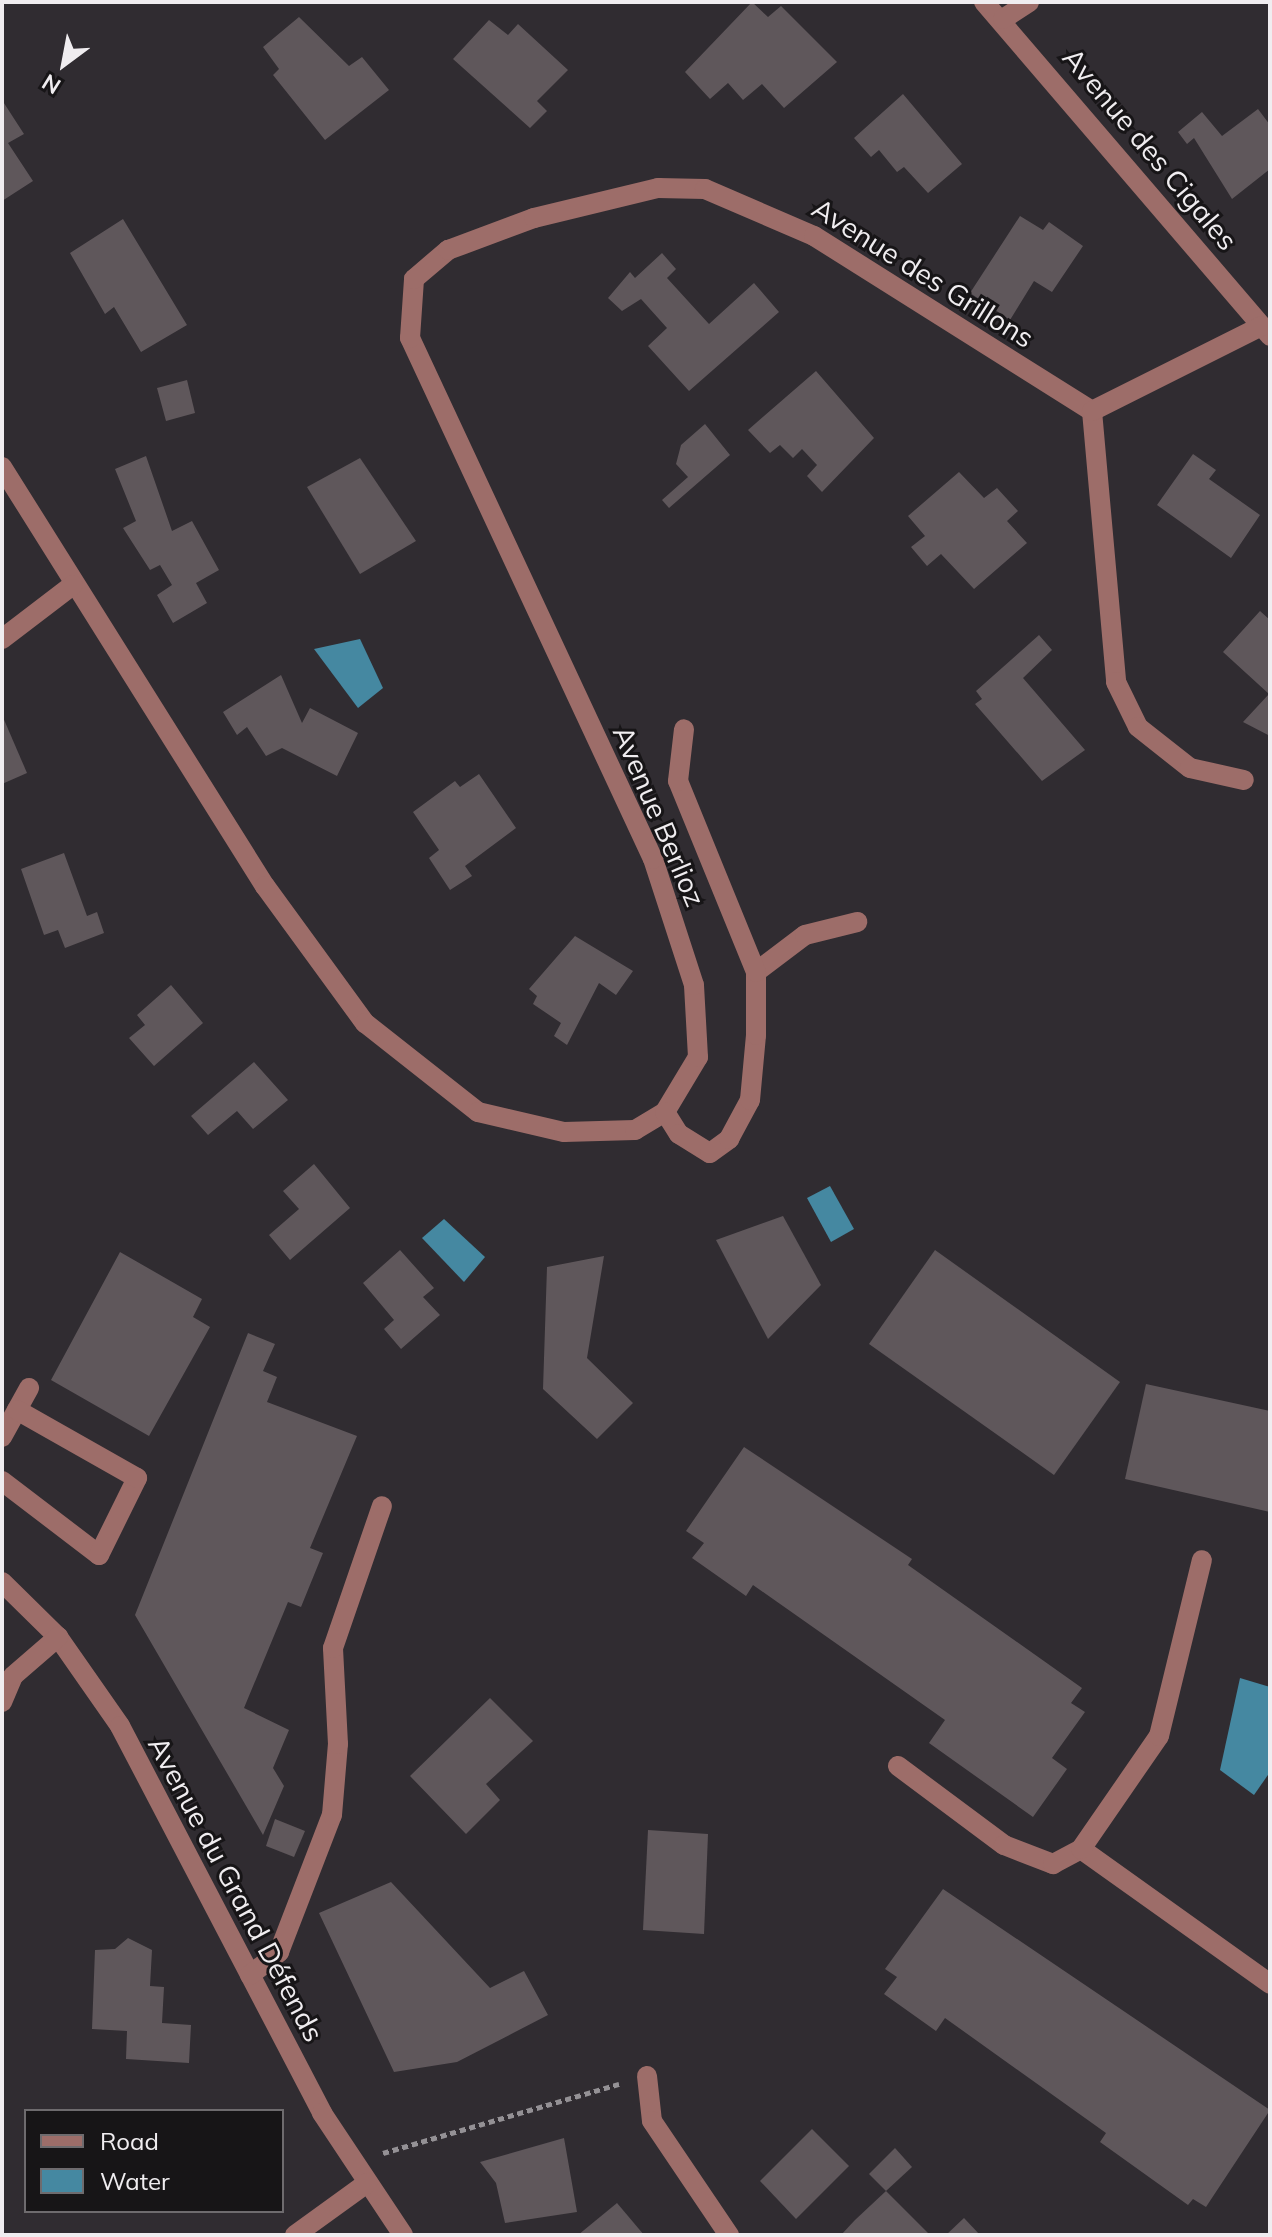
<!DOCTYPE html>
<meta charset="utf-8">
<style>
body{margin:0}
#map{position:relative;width:1272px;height:2237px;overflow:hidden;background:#302c31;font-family:Mulish,sans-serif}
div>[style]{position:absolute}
.water>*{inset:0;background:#4588a1}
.building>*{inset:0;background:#5f575b}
.path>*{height:5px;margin-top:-2.5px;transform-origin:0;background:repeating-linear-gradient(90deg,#949195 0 6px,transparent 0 10px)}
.minor>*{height:20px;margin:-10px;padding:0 10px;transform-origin:10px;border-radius:10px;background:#9d6d69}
span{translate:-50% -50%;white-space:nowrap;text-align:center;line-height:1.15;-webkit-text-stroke:6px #171517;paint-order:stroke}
.street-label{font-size:28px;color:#f0edf0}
.frame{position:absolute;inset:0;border:4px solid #f0edf0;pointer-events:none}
.legend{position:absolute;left:24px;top:2109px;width:260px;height:104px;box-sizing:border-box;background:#171517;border:2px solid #6e6b6e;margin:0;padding:10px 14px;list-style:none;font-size:24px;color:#f0edf0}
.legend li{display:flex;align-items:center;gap:16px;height:40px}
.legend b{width:40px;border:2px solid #6e6b6e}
.north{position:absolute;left:24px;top:24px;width:80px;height:80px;-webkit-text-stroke:6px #171517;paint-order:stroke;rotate:212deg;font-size:22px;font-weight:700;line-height:32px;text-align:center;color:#f0edf0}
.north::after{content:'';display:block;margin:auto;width:28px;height:36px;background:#f0edf0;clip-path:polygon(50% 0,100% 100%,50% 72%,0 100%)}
</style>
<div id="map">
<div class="water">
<div style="clip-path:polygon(360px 639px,383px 688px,358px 708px,314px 649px)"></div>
<div style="clip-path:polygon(830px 1186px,854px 1229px,831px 1242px,807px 1198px)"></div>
<div style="clip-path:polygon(444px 1219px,485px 1257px,464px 1282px,422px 1238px)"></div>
<div style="clip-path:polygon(1240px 1678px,1270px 1687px,1270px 1772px,1254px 1795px,1220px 1770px)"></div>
</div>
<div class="building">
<div style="clip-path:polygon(752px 2px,768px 17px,781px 6px,837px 62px,784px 108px,762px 84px,743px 100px,728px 83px,710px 99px,685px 72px)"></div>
<div style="clip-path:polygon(299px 17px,349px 66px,362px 57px,389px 90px,325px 140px,273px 75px,279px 69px,263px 47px)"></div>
<div style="clip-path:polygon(489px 20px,508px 35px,518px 24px,568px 70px,537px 101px,547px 111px,530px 128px,453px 59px)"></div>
<div style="clip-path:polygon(903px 94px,962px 164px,928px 193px,904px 167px,897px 172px,879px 150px,871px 157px,854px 138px)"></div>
<div style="clip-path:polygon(2px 100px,24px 134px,8px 143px,33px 181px,2px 201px)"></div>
<div style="clip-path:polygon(1258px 109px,1270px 125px,1270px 169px,1232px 199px,1194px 138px,1187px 144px,1178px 132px,1202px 112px,1222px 136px)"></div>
<div style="clip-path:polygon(1020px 216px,1043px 230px,1049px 222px,1083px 246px,1052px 292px,1034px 281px,1010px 320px,970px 293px)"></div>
<div style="clip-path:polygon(123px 219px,187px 325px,141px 352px,114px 307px,105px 314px,70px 253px)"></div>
<div style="clip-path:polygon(662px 253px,676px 269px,667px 278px,709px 324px,754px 283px,779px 312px,689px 391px,648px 346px,667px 328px,641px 299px,622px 311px,608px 298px,630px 272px,635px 278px)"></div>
<div style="clip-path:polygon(816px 371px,874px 438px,822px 492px,807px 476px,817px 465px,802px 449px,793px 458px,780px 445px,770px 453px,748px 430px)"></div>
<div style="clip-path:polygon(187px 380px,195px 413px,166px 421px,157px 388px)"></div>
<div style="clip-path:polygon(705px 424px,730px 455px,669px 508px,662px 500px,688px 477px,676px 464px,681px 445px)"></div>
<div style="clip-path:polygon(1193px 454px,1216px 470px,1209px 479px,1260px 515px,1231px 558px,1157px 505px)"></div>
<div style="clip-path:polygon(146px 456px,172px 531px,192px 521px,219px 570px,196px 583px,207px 603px,173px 623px,157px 595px,172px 585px,160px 565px,150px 570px,123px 528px,136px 521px,115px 469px)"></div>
<div style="clip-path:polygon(360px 458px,416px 541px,360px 574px,307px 487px)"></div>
<div style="clip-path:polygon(959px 472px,984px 498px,997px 488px,1018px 511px,1007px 521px,1027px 543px,974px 589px,941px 554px,927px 566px,911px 547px,925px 536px,908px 516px)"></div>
<div style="clip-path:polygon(1260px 611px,1270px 620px,1270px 736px,1243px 722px,1269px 694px,1223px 652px)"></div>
<div style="clip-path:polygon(1039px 635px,1052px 650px,1023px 678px,1085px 750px,1042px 781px,975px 704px,982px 699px,976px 691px)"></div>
<div style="clip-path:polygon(281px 675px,302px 723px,310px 708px,358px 733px,337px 776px,282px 748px,266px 756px,247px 727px,237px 735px,223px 712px)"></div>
<div style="clip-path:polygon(2px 715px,27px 773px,2px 784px)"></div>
<div style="clip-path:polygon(479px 774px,516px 828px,465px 866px,472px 876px,450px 890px,429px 858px,439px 850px,413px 812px,455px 781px,460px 787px)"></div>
<div style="clip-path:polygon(64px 853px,87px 916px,97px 912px,104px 933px,65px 948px,58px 930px,44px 935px,21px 869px)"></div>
<div style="clip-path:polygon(575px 936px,633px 971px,616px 995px,599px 983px,567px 1045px,554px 1036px,561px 1023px,533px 1004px,537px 996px,529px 989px)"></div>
<div style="clip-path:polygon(171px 985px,203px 1023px,154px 1066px,129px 1038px,145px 1025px,137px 1015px)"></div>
<div style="clip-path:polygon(254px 1062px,288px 1100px,253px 1129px,237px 1111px,208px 1135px,191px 1116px)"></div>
<div style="clip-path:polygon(314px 1164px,350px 1208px,290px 1260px,269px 1235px,299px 1209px,283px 1191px)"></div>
<div style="clip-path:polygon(783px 1216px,821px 1285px,768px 1339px,716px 1240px)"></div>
<div style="clip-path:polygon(400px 1250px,434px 1288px,423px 1297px,440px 1315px,401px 1349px,384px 1329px,394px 1320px,363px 1283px)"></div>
<div style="clip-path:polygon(935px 1250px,1120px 1382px,1054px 1475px,869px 1344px)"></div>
<div style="clip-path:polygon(120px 1252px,202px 1299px,193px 1317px,210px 1327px,149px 1436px,51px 1380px)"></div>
<div style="clip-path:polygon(604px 1256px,587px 1358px,633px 1403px,597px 1439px,543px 1389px,547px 1267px)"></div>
<div style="clip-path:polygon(248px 1333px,275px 1344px,263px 1371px,277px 1377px,267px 1402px,357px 1436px,310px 1548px,323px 1553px,301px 1607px,288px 1602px,244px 1708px,289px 1730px,273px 1768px,284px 1786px,263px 1835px,135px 1615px)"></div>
<div style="clip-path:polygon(1146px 1384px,1270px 1411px,1270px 1512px,1125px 1479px)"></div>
<div style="clip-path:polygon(744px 1447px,912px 1559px,908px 1565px,1082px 1688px,1071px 1703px,1085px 1712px,1052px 1758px,1067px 1769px,1033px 1817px,929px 1743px,945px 1720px,753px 1585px,746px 1596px,692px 1558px,704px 1543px,686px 1531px)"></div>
<div style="clip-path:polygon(490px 1698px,533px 1741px,486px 1784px,500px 1800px,466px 1834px,410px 1776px)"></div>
<div style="clip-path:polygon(275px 1819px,305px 1831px,294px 1857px,266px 1846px)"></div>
<div style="clip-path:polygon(648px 1830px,708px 1834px,704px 1934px,643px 1930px)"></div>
<div style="clip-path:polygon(391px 1882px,490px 1988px,524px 1971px,548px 2015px,457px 2062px,394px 2072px,319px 1913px)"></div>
<div style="clip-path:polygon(943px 1889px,1270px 2110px,1206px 2207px,1193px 2199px,1188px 2205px,1100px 2142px,1106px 2133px,945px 2018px,936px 2031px,884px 1994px,897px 1977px,885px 1969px)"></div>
<div style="clip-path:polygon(128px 1938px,152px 1950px,150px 1986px,164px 1987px,162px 2023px,191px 2025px,189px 2063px,126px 2059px,127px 2031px,92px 2029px,95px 1950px,115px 1949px)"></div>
<div style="clip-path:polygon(812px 2129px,849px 2166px,796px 2219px,760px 2181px)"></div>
<div style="clip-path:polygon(564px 2138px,577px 2212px,505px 2223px,496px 2183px,480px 2162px)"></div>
<div style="clip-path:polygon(895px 2148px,912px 2167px,886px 2191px,869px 2174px)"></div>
<div style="clip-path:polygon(886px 2191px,930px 2235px,841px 2235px,855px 2220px)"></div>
<div style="clip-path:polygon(617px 2203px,644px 2235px,578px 2235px)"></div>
<div style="clip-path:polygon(964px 2218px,980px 2235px,946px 2235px)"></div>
</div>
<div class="path">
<div style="left:383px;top:2153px;width:246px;rotate:-16.3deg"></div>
</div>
<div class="minor">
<div style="left:984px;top:2px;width:440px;rotate:49.4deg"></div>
<div style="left:1003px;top:19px;width:31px;rotate:-33deg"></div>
<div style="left:1092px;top:411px;width:272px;rotate:84.9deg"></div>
<div style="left:1116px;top:682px;width:50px;rotate:63.9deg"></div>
<div style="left:1138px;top:727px;width:66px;rotate:38.3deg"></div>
<div style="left:1190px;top:768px;width:55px;rotate:12.5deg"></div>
<div style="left:2px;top:467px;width:495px;rotate:57.9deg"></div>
<div style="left:265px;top:886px;width:170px;rotate:53.9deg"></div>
<div style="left:365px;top:1023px;width:144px;rotate:38.2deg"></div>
<div style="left:478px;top:1112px;width:88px;rotate:13.1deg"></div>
<div style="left:564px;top:1132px;width:71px;rotate:-1.6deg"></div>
<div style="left:635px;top:1130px;width:35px;rotate:-31deg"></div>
<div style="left:665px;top:1112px;width:64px;rotate:-59deg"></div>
<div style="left:698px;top:1057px;width:72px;rotate:-93.2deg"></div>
<div style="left:694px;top:985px;width:133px;rotate:-108deg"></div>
<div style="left:653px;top:859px;width:575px;rotate:-115deg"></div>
<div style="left:410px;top:338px;width:59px;rotate:-86.1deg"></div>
<div style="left:414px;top:279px;width:45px;rotate:-40.5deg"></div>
<div style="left:448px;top:250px;width:92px;rotate:-20.4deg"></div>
<div style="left:534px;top:218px;width:128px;rotate:-13.6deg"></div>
<div style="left:658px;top:188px;width:47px;rotate:1.2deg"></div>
<div style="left:705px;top:189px;width:119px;rotate:23.3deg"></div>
<div style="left:814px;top:236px;width:328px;rotate:32.2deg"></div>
<div style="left:1092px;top:411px;width:190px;rotate:-26.6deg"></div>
<div style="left:2px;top:639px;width:89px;rotate:-37.3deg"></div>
<div style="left:756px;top:972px;width:61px;rotate:-37.1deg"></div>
<div style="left:805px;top:935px;width:54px;rotate:-14deg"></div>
<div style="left:665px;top:1112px;width:26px;rotate:58deg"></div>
<div style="left:679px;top:1134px;width:36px;rotate:32deg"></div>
<div style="left:710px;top:1153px;width:24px;rotate:-36deg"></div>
<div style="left:729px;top:1139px;width:44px;rotate:-61.7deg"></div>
<div style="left:750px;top:1100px;width:65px;rotate:-84.7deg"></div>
<div style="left:756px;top:1035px;width:63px;rotate:-90deg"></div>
<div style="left:756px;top:972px;width:206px;rotate:-112.2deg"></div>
<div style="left:678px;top:781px;width:52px;rotate:-83.4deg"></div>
<div style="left:2px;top:1437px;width:56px;rotate:-61.1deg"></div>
<div style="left:2px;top:1481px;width:122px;rotate:37.3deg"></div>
<div style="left:99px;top:1555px;width:86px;rotate:-63.7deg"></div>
<div style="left:137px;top:1478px;width:138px;rotate:-150.5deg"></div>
<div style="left:2px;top:1582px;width:78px;rotate:44.5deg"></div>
<div style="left:58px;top:1637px;width:108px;rotate:55.1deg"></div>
<div style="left:120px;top:1726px;width:437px;rotate:62.4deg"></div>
<div style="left:322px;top:2113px;width:146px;rotate:56.4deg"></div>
<div style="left:2px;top:1702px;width:28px;rotate:-67deg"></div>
<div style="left:13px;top:1676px;width:60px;rotate:-40.9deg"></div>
<div style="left:898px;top:1766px;width:132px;rotate:36.7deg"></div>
<div style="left:1004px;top:1845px;width:53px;rotate:21.2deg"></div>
<div style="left:1053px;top:1864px;width:32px;rotate:-28deg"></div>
<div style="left:1081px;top:1849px;width:232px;rotate:35.5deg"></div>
<div style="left:1081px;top:1849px;width:137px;rotate:-55.4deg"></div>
<div style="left:1159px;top:1736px;width:181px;rotate:-76.3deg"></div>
<div style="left:250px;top:1975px;width:37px;rotate:-38deg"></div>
<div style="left:279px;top:1952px;width:147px;rotate:-68.9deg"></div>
<div style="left:332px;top:1815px;width:71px;rotate:-85.2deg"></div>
<div style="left:338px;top:1744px;width:96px;rotate:-93deg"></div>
<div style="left:333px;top:1648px;width:150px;rotate:-71deg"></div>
<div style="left:647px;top:2076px;width:45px;rotate:83.7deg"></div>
<div style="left:652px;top:2121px;width:138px;rotate:56deg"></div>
<div style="left:295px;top:2235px;width:89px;rotate:-35.8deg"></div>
</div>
<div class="street-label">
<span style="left:1150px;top:149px;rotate:50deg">Avenue des Cigales</span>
<span style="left:923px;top:273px;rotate:32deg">Avenue des Grillons</span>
<span style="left:659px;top:816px;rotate:67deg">Avenue Berlioz</span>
<span style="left:236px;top:1889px;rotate:62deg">Avenue du Grand Défends</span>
</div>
<div class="frame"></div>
<ul class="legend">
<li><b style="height:10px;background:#9d6d69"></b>Road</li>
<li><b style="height:22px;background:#4588a1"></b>Water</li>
</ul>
<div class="north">N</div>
</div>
